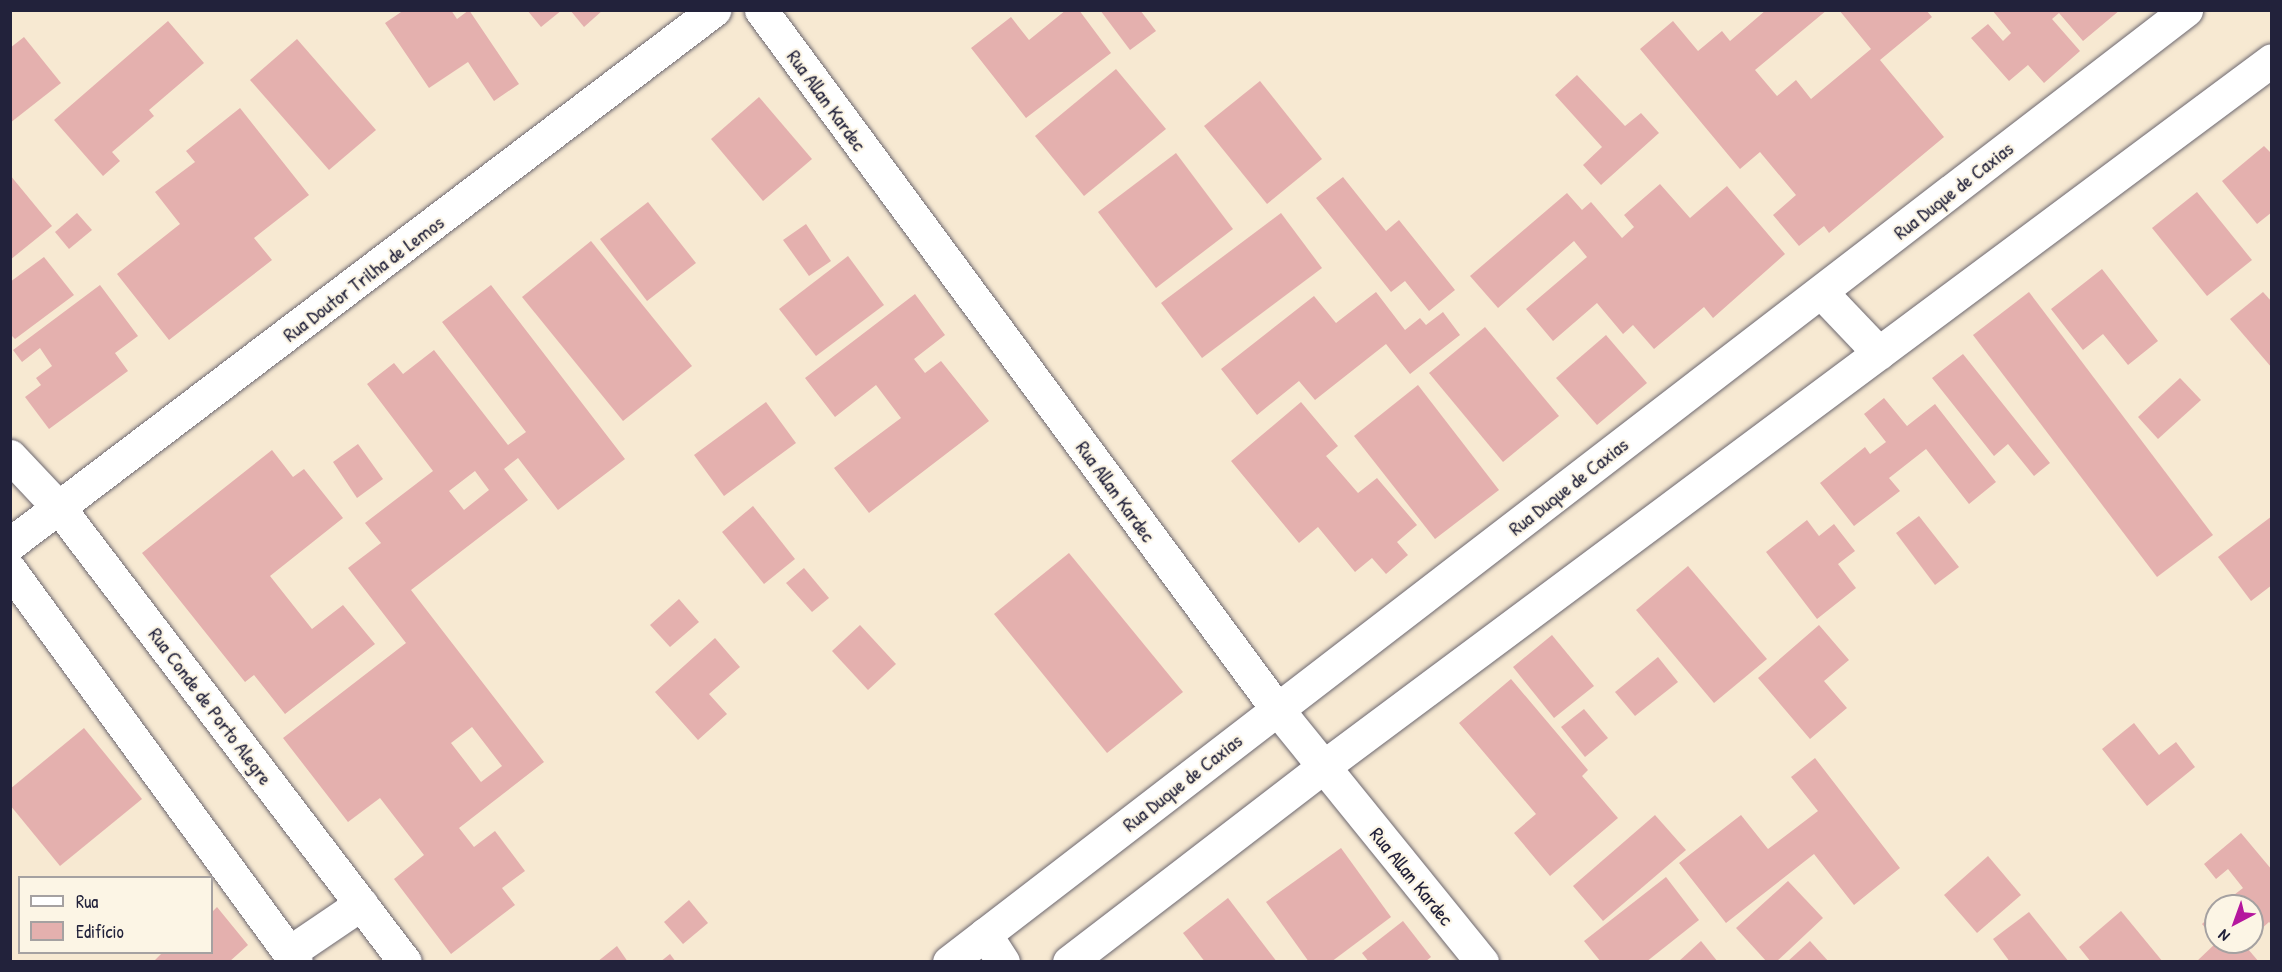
<!DOCTYPE html>
<meta charset="utf-8">
<style>
body{margin:0}
#map{position:relative;width:2282px;height:972px;overflow:hidden;background:#f7e9d2;font-family:"Patrick Hand",sans-serif}
div>[style]{position:absolute}
.building>*{inset:0;background:#e4b0ae}
.roads{filter:drop-shadow(0 0 2px #6d6870) drop-shadow(0 0 2px #6d6870)}
.minor>*{height:33px;margin:-16.5px;padding:0 16.5px;transform-origin:16.5px;border-radius:16.5px;background:#fff}
span{translate:-50% -50%;white-space:nowrap;text-align:center;line-height:1.15;-webkit-text-stroke:4.5px #fcf5e5;paint-order:stroke}
.street-label{font-size:20px;color:#22223b}
.frame{position:absolute;inset:0;border:12px solid #22223b;pointer-events:none}
.legend{position:absolute;left:18px;top:876px;width:195px;height:78px;box-sizing:border-box;background:#fcf5e5;border:2px solid #a5a1a1;margin:0;padding:8px 10px;list-style:none;font-size:18px;color:#22223b}
.legend li{display:flex;align-items:center;gap:12px;height:30px}
.legend b{width:30px;border:2px solid #a5a1a1}
.north{position:absolute;left:2204px;top:894px;width:60px;height:60px;box-sizing:border-box;background:#fcf5e5;border:2px solid #a5a1a1;border-radius:50%;rotate:221deg;font-size:16px;font-weight:700;line-height:24px;text-align:center;color:#22223b}
.north::after{content:'';display:block;margin:auto;width:21px;height:27px;background:#b5179e;clip-path:polygon(50% 0,100% 100%,50% 72%,0 100%)}
</style>
<div id="map">
<div class="building">
<div style="clip-path:polygon(404px 10px,451px 10px,457px 19px,469px 10px,519px 84px,494px 101px,468px 62px,429px 88px,385px 23px)"></div>
<div style="clip-path:polygon(527px 10px,562px 10px,541px 27px)"></div>
<div style="clip-path:polygon(570px 10px,603px 10px,584px 27px)"></div>
<div style="clip-path:polygon(1066px 10px,1079px 10px,1111px 53px,1026px 118px,971px 48px,1011px 17px,1029px 40px)"></div>
<div style="clip-path:polygon(1100px 10px,1140px 10px,1156px 31px,1130px 50px)"></div>
<div style="clip-path:polygon(1766px 10px,1827px 10px,1755px 70px,1777px 96px,1796px 80px,1811px 99px,1871px 49px,1839px 10px,1926px 10px,1932px 17px,1880px 60px,1944px 137px,1829px 233px,1824px 226px,1799px 246px,1773px 215px,1796px 195px,1760px 152px,1740px 169px,1640px 49px,1673px 21px,1698px 51px,1722px 31px,1730px 41px)"></div>
<div style="clip-path:polygon(1992px 10px,2120px 10px,2083px 41px,2059px 13px,2052px 19px,2080px 51px,2044px 83px,2028px 65px,2009px 81px,1971px 38px,1988px 24px,2003px 41px,2011px 33px)"></div>
<div style="clip-path:polygon(168px 21px,204px 63px,149px 110px,154px 116px,112px 152px,120px 161px,103px 176px,54px 120px)"></div>
<div style="clip-path:polygon(24px 37px,61px 83px,10px 123px,10px 48px)"></div>
<div style="clip-path:polygon(297px 39px,376px 130px,329px 170px,250px 80px)"></div>
<div style="clip-path:polygon(1116px 69px,1166px 129px,1084px 196px,1035px 136px)"></div>
<div style="clip-path:polygon(1577px 75px,1625px 126px,1641px 113px,1659px 133px,1601px 185px,1583px 165px,1602px 147px,1555px 95px)"></div>
<div style="clip-path:polygon(1260px 81px,1322px 159px,1267px 204px,1204px 126px)"></div>
<div style="clip-path:polygon(759px 97px,812px 159px,763px 201px,711px 139px)"></div>
<div style="clip-path:polygon(240px 108px,309px 195px,254px 238px,272px 260px,169px 340px,117px 274px,180px 224px,155px 192px,195px 162px,186px 151px)"></div>
<div style="clip-path:polygon(2264px 146px,2272px 154px,2272px 212px,2257px 224px,2222px 181px)"></div>
<div style="clip-path:polygon(1176px 153px,1233px 229px,1156px 288px,1098px 212px)"></div>
<div style="clip-path:polygon(10px 175px,52px 226px,10px 260px)"></div>
<div style="clip-path:polygon(1343px 177px,1386px 231px,1399px 220px,1455px 290px,1429px 311px,1405px 281px,1391px 292px,1316px 198px)"></div>
<div style="clip-path:polygon(1660px 184px,1690px 218px,1727px 186px,1785px 254px,1713px 318px,1704px 307px,1654px 349px,1633px 325px,1623px 334px,1597px 303px,1553px 341px,1526px 309px,1587px 257px,1574px 241px,1498px 308px,1470px 276px,1567px 193px,1582px 210px,1591px 202px,1622px 238px,1634px 227px,1624px 215px)"></div>
<div style="clip-path:polygon(2197px 192px,2252px 260px,2207px 296px,2152px 228px)"></div>
<div style="clip-path:polygon(648px 202px,696px 263px,647px 301px,600px 239px)"></div>
<div style="clip-path:polygon(77px 213px,92px 230px,69px 249px,55px 232px)"></div>
<div style="clip-path:polygon(1281px 213px,1322px 268px,1202px 358px,1161px 303px)"></div>
<div style="clip-path:polygon(806px 224px,831px 261px,809px 276px,783px 240px)"></div>
<div style="clip-path:polygon(591px 241px,692px 366px,623px 421px,522px 297px)"></div>
<div style="clip-path:polygon(848px 256px,884px 305px,816px 356px,779px 309px)"></div>
<div style="clip-path:polygon(44px 257px,74px 295px,15px 339px,10px 334px,10px 282px)"></div>
<div style="clip-path:polygon(2102px 269px,2158px 341px,2128px 365px,2103px 334px,2083px 350px,2051px 309px)"></div>
<div style="clip-path:polygon(100px 285px,138px 336px,115px 353px,128px 371px,49px 429px,25px 397px,41px 385px,36px 378px,52px 366px,40px 348px,22px 362px,13px 350px)"></div>
<div style="clip-path:polygon(evenodd,491px 285px,625px 459px,558px 510px,518px 458px,504px 469px,528px 500px,411px 590px,544px 762px,459px 828px,474px 847px,495px 831px,525px 871px,502px 888px,515px 905px,451px 954px,394px 879px,424px 855px,380px 798px,348px 822px,283px 738px,406px 643px,348px 568px,381px 543px,365px 523px,433px 471px,367px 384px,394px 363px,403px 374px,434px 350px,508px 445px,526px 432px,442px 322px,491px 285px,475px 471px,489px 490px,464px 510px,449px 491px,475px 471px,491px 285px,472px 727px,502px 766px,481px 782px,451px 743px,472px 727px)"></div>
<div style="clip-path:polygon(1376px 292px,1405px 330px,1420px 318px,1426px 325px,1443px 312px,1460px 335px,1410px 374px,1386px 344px,1315px 400px,1299px 381px,1257px 415px,1221px 369px,1314px 296px,1336px 323px)"></div>
<div style="clip-path:polygon(2029px 292px,2213px 535px,2157px 577px,1973px 335px)"></div>
<div style="clip-path:polygon(2263px 292px,2272px 302px,2272px 368px,2230px 319px)"></div>
<div style="clip-path:polygon(915px 294px,945px 335px,914px 359px,925px 373px,941px 361px,989px 421px,869px 513px,834px 468px,901px 418px,876px 385px,835px 417px,805px 378px)"></div>
<div style="clip-path:polygon(1485px 327px,1559px 416px,1503px 462px,1429px 373px)"></div>
<div style="clip-path:polygon(1606px 335px,1647px 383px,1597px 425px,1556px 378px)"></div>
<div style="clip-path:polygon(1963px 354px,2050px 463px,2034px 476px,2008px 444px,1994px 456px,1932px 378px)"></div>
<div style="clip-path:polygon(2180px 378px,2201px 400px,2158px 439px,2138px 417px)"></div>
<div style="clip-path:polygon(1418px 385px,1499px 490px,1435px 539px,1354px 436px)"></div>
<div style="clip-path:polygon(1884px 398px,1907px 426px,1935px 404px,1996px 482px,1969px 504px,1926px 449px,1889px 478px,1900px 491px,1854px 526px,1820px 483px,1865px 447px,1870px 454px,1886px 442px,1864px 414px)"></div>
<div style="clip-path:polygon(766px 402px,796px 443px,724px 496px,694px 455px)"></div>
<div style="clip-path:polygon(1301px 402px,1338px 446px,1326px 456px,1358px 493px,1377px 478px,1417px 525px,1397px 542px,1408px 555px,1386px 574px,1372px 558px,1355px 572px,1318px 527px,1299px 543px,1231px 461px)"></div>
<div style="clip-path:polygon(358px 444px,383px 479px,357px 498px,333px 462px)"></div>
<div style="clip-path:polygon(272px 450px,293px 477px,304px 469px,343px 518px,270px 576px,312px 629px,343px 605px,375px 644px,285px 714px,254px 675px,245px 682px,142px 553px)"></div>
<div style="clip-path:polygon(753px 506px,795px 559px,764px 584px,722px 532px)"></div>
<div style="clip-path:polygon(1919px 516px,1959px 567px,1935px 585px,1896px 533px)"></div>
<div style="clip-path:polygon(2272px 516px,2272px 585px,2251px 601px,2218px 557px)"></div>
<div style="clip-path:polygon(1807px 520px,1819px 536px,1834px 524px,1855px 551px,1838px 564px,1856px 588px,1817px 619px,1766px 552px)"></div>
<div style="clip-path:polygon(1069px 553px,1183px 692px,1107px 753px,994px 614px)"></div>
<div style="clip-path:polygon(1688px 566px,1767px 659px,1714px 703px,1636px 610px)"></div>
<div style="clip-path:polygon(804px 568px,829px 598px,812px 612px,786px 583px)"></div>
<div style="clip-path:polygon(679px 599px,699px 622px,670px 647px,650px 625px)"></div>
<div style="clip-path:polygon(860px 625px,896px 664px,868px 690px,832px 651px)"></div>
<div style="clip-path:polygon(1819px 625px,1849px 660px,1824px 681px,1847px 708px,1810px 739px,1758px 678px)"></div>
<div style="clip-path:polygon(1552px 635px,1594px 686px,1554px 718px,1513px 667px)"></div>
<div style="clip-path:polygon(715px 638px,740px 667px,709px 694px,727px 714px,698px 740px,655px 692px)"></div>
<div style="clip-path:polygon(1658px 657px,1678px 682px,1635px 716px,1615px 692px)"></div>
<div style="clip-path:polygon(1511px 679px,1588px 770px,1582px 776px,1618px 818px,1550px 876px,1514px 833px,1536px 814px,1459px 723px)"></div>
<div style="clip-path:polygon(1584px 709px,1608px 738px,1585px 757px,1561px 727px)"></div>
<div style="clip-path:polygon(2134px 723px,2159px 755px,2176px 742px,2195px 767px,2147px 806px,2102px 749px)"></div>
<div style="clip-path:polygon(84px 728px,142px 799px,60px 866px,10px 805px,10px 789px)"></div>
<div style="clip-path:polygon(1815px 758px,1900px 868px,1854px 905px,1814px 854px,1726px 923px,1679px 863px,1741px 815px,1768px 849px,1818px 811px,1791px 777px)"></div>
<div style="clip-path:polygon(1655px 815px,1686px 850px,1603px 921px,1573px 886px)"></div>
<div style="clip-path:polygon(2241px 833px,2272px 870px,2272px 925px,2269px 922px,2259px 931px,2252px 923px,2252px 906px,2237px 906px,2230px 898px,2243px 888px,2228px 869px,2216px 879px,2204px 864px)"></div>
<div style="clip-path:polygon(1341px 848px,1391px 917px,1331px 962px,1309px 962px,1266px 902px)"></div>
<div style="clip-path:polygon(1988px 856px,2021px 895px,1977px 933px,1944px 895px)"></div>
<div style="clip-path:polygon(1666px 877px,1699px 920px,1646px 962px,1601px 962px,1584px 941px)"></div>
<div style="clip-path:polygon(1788px 881px,1823px 918px,1776px 962px,1767px 962px,1736px 928px)"></div>
<div style="clip-path:polygon(1228px 898px,1277px 962px,1205px 962px,1183px 933px)"></div>
<div style="clip-path:polygon(689px 900px,708px 923px,683px 944px,664px 922px)"></div>
<div style="clip-path:polygon(217px 907px,248px 945px,229px 962px,153px 962px,163px 952px,212px 952px,212px 912px)"></div>
<div style="clip-path:polygon(2121px 911px,2163px 962px,2091px 962px,2079px 947px)"></div>
<div style="clip-path:polygon(2029px 912px,2069px 962px,2010px 962px,1993px 939px)"></div>
<div style="clip-path:polygon(2215px 912px,2216px 913px,2216px 940px,2202px 924px)"></div>
<div style="clip-path:polygon(1403px 921px,1431px 957px,1425px 962px,1369px 962px,1362px 953px)"></div>
<div style="clip-path:polygon(1701px 941px,1718px 962px,1678px 962px)"></div>
<div style="clip-path:polygon(1810px 941px,1829px 962px,1787px 962px)"></div>
<div style="clip-path:polygon(2217px 942px,2242px 942px,2259px 962px,2196px 962px)"></div>
<div style="clip-path:polygon(617px 946px,628px 962px,597px 962px)"></div>
<div style="clip-path:polygon(670px 954px,676px 962px,660px 962px)"></div>
</div>
<div class="roads">
<div class="minor">
<div style="left:761px;top:10px;width:869px;rotate:53.57deg"></div>
<div style="left:1277px;top:709px;width:326px;rotate:51deg"></div>
<div style="left:1821px;top:292px;width:84px;rotate:46.4deg"></div>
<div style="left:10px;top:456px;width:73px;rotate:46.7deg"></div>
<div style="left:60px;top:509px;width:569px;rotate:52.71deg"></div>
<div style="left:10px;top:544px;width:884px;rotate:-37.18deg"></div>
<div style="left:10px;top:570px;width:485px;rotate:53.9deg"></div>
<div style="left:985px;top:934px;width:33px;rotate:57deg"></div>
<div style="left:290px;top:952px;width:86px;rotate:-34.1deg"></div>
<div style="left:949px;top:962px;width:1561px;rotate:-37.58deg"></div>
<div style="left:1069px;top:962px;width:320px;rotate:-37.5deg"></div>
<div style="left:1323px;top:767px;width:1183px;rotate:-36.69deg"></div>
</div>
</div>
<div class="street-label">
<span style="left:827px;top:100px;rotate:54deg">Rua Allan Kardec</span>
<span style="left:1953px;top:190px;rotate:-38deg">Rua Duque de Caxias</span>
<span style="left:363px;top:278px;rotate:-37deg">Rua Doutor Trilha de Lemos</span>
<span style="left:1568px;top:486px;rotate:-38deg">Rua Duque de Caxias</span>
<span style="left:1116px;top:491px;rotate:54deg">Rua Allan Kardec</span>
<span style="left:211px;top:706px;rotate:53deg">Rua Conde de Porto Alegre</span>
<span style="left:1182px;top:782px;rotate:-38deg">Rua Duque de Caxias</span>
<span style="left:1412px;top:876px;rotate:51deg">Rua Allan Kardec</span>
</div>
<div class="frame"></div>
<ul class="legend">
<li><b style="height:8px;background:#fff"></b>Rua</li>
<li><b style="height:16px;background:#e4b0ae"></b>Edifício</li>
</ul>
<div class="north">N</div>
</div>
